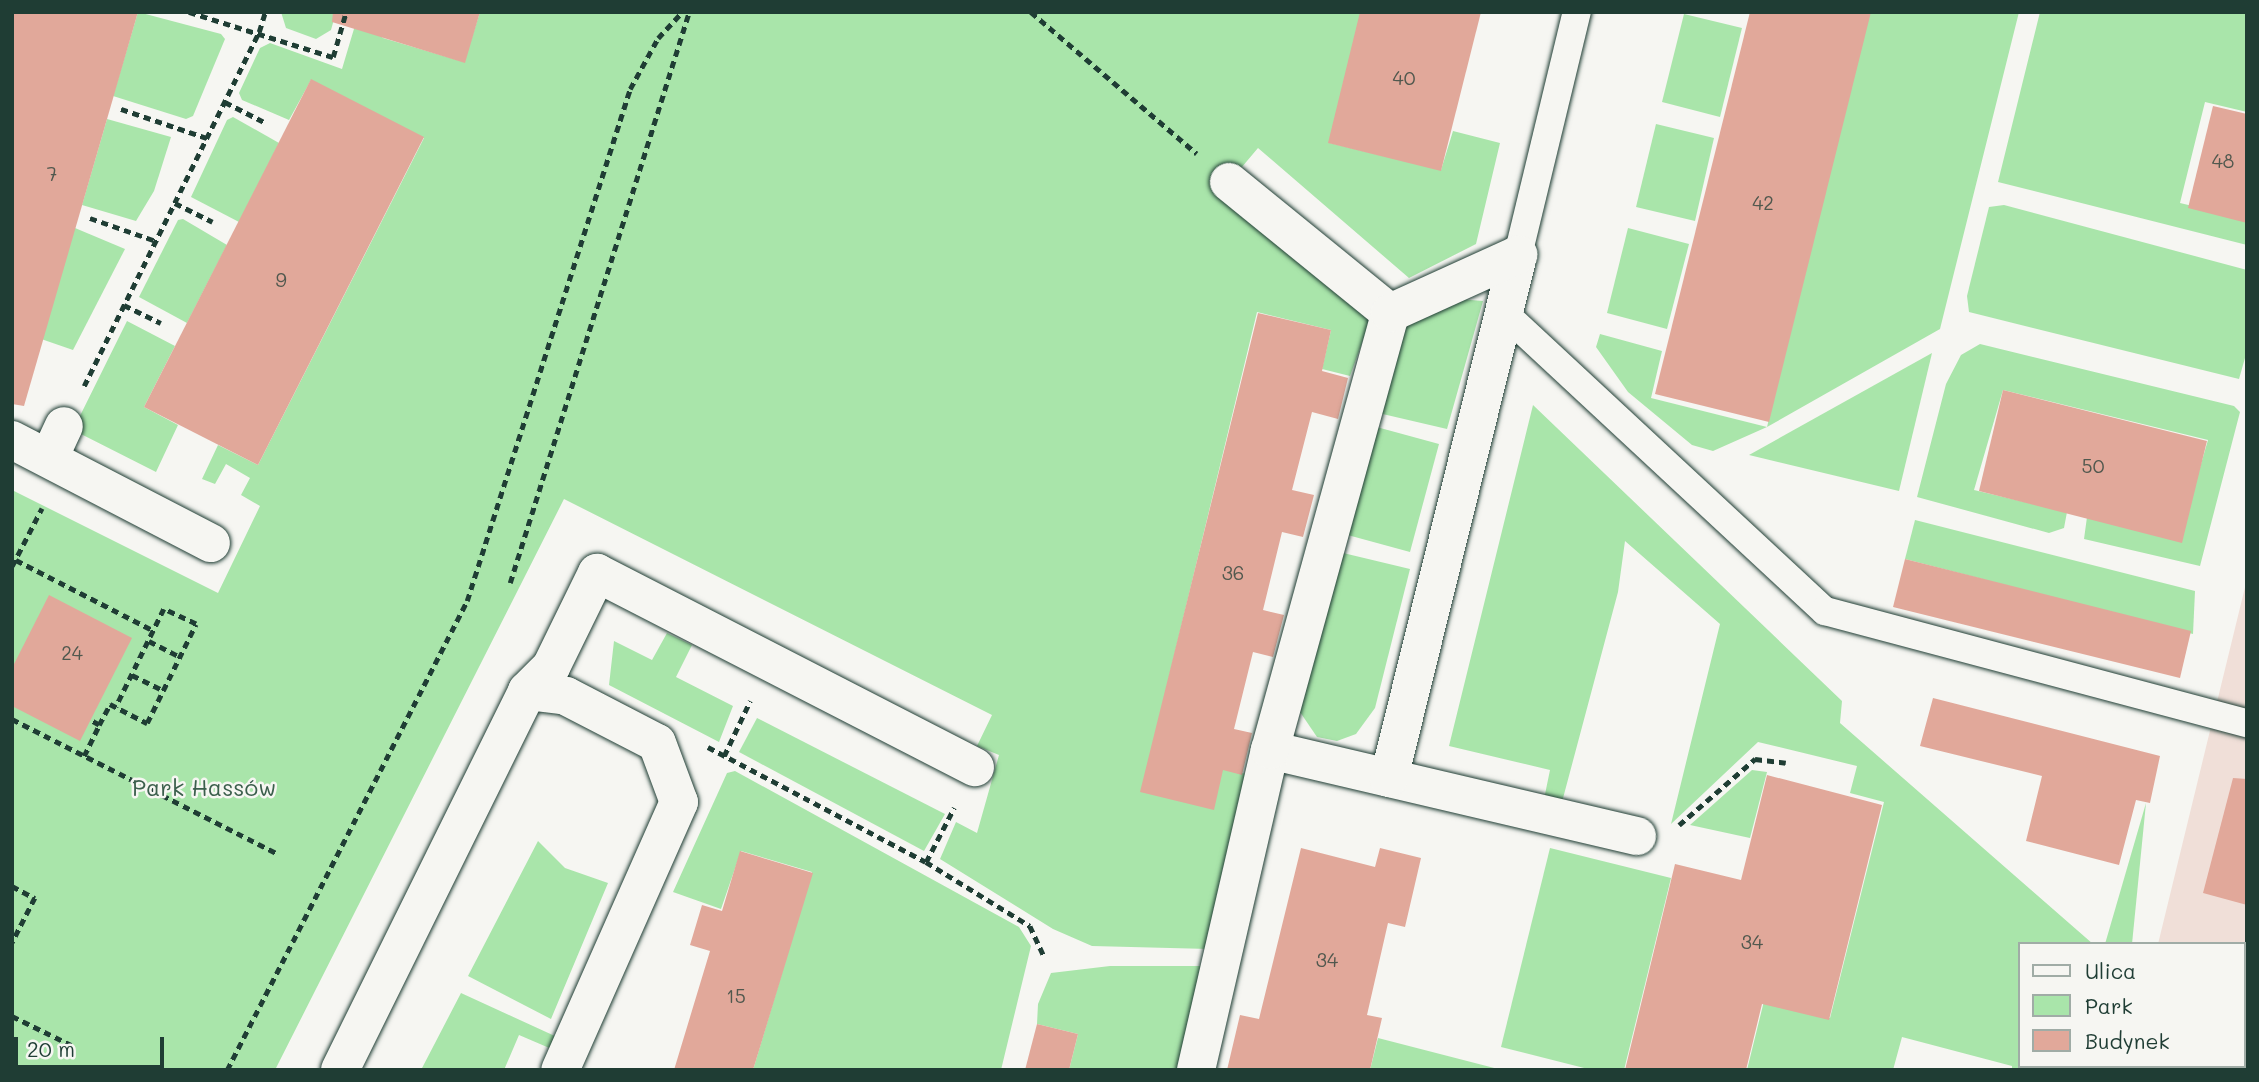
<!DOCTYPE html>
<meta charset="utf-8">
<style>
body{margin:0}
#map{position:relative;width:2259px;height:1082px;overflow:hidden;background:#f6f6f2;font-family:Mali,sans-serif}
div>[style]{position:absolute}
.built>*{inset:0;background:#f0dfd8}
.green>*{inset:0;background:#a9e5aa}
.building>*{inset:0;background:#e1a89a}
.path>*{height:4.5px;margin-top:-2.25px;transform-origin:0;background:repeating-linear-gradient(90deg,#1f3d34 0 7px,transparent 0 12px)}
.roads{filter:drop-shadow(0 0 2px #1f3d34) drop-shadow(0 0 2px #1f3d34)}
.lane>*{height:28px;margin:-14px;padding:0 14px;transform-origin:14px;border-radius:14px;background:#f6f6f2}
.street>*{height:38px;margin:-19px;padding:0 19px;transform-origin:19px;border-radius:19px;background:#f6f6f2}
span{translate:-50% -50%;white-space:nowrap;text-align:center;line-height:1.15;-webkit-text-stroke:5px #f6f6f2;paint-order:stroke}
.number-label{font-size:19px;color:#50584e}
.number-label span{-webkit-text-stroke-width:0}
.park-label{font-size:23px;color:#3b5f4c}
.frame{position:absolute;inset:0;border:14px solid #1f3d34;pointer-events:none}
.legend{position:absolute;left:2018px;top:942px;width:228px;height:126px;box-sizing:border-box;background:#f6f6f2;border:2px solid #a0aca6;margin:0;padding:9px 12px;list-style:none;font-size:21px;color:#1f3d34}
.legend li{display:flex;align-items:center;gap:14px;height:35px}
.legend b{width:35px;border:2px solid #a0aca6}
.scale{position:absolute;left:14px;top:1037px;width:150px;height:32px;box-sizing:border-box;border:4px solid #1f3d34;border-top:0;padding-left:9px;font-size:21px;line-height:24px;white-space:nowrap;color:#1f3d34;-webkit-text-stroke:5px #f6f6f2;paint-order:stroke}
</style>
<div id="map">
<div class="built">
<div style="clip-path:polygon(2247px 579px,2247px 1008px,2243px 944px,2158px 944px)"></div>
</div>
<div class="green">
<div style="clip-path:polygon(138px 12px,221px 34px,225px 39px,193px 116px,186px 119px,113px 96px)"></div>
<div style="clip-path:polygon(281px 12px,336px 12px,331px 30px,316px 39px,286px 28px)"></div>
<div style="clip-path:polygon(359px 12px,383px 38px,464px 62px,480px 12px,1362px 12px,1330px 143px,1441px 170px,1453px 131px,1500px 143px,1476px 244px,1409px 278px,1258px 148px,1225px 187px,1371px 318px,1350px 376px,1322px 369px,1331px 330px,1257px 312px,1142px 789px,1220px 767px,1246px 774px,1209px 949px,1092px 946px,1053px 929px,940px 859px,956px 822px,977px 833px,999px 755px,977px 746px,992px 715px,564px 499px,275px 1070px,12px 1070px,12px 490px,218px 593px,260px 506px,241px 495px,250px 478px,226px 464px,215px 484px,202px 479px,218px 445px,258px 465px,424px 138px,311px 80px,289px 120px,242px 100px,239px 93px,260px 48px,270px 43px,342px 69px)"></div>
<div style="clip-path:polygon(1870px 12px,2019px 12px,1940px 329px,1767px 427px,1713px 451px,1692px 445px,1628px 392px,1596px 347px,1600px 334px,1662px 351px,1651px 398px,1767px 427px)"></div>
<div style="clip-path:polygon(2040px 12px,2247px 12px,2247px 112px,2205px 102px,2180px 203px,2247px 219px,2247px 245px,1998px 182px)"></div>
<div style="clip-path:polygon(1684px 14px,1742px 28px,1720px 117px,1662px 102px)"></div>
<div style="clip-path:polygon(233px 117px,279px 143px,239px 222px,191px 197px,227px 120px)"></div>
<div style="clip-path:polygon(107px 119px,171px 137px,154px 191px,136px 221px,82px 205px)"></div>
<div style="clip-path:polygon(1656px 124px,1714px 138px,1695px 221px,1636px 207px)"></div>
<div style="clip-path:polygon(2004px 205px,2247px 270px,2247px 351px,2239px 379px,1969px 312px,1967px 296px,1989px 207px)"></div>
<div style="clip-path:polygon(183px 219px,227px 245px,187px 323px,139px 297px,178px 220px)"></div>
<div style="clip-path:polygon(75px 228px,125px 249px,73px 350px,18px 331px)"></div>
<div style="clip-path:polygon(1628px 228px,1689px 244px,1667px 329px,1607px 313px)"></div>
<div style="clip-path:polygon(1458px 299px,1483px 301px,1447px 429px,1374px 412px,1408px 321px)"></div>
<div style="clip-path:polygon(127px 321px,175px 346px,144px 407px,178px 425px,156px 472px,73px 430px)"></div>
<div style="clip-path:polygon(1980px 344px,2234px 406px,2240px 412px,2200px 566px,2084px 539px,2087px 517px,2179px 539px,2208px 440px,2003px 390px,1974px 490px,2067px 512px,2064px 528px,2049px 533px,1917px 497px,1946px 384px,1961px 355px)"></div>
<div style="clip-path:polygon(1932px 353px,1899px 491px,1749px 455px)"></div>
<div style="clip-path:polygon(1533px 405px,1842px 701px,1840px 723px,2093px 944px,2019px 944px,2019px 1066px,2119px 1066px,2118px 1070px,2012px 1070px,2012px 1066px,1902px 1037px,1893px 1070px,1747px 1070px,1764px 1001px,1830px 1018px,1884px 802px,1850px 793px,1857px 766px,1758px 742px,1671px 824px,1720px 624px,1625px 541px,1618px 592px,1562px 802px,1543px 804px,1550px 770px,1449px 746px)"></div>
<div style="clip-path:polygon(1373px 426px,1439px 444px,1410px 552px,1344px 534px)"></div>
<div style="clip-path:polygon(1915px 520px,2195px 591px,2193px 634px,1905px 559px)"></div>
<div style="clip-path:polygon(1339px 552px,1410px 569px,1375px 708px,1356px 734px,1337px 741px,1317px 737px,1300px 712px)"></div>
<div style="clip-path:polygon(667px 633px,692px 645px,676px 677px,733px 706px,719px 742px,609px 685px,614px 641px,652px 660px)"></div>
<div style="clip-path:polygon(757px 718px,945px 814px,924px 851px,739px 752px)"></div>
<div style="clip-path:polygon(1752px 770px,1767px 772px,1750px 838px,1690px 825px)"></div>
<div style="clip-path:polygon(735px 771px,1019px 927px,1031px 946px,1001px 1070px,753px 1070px,812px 872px,741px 851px,721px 909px,673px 892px,727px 773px)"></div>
<div style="clip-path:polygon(2146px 803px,2132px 944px,2105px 944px)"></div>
<div style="clip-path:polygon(538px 841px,565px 868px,608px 883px,551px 1019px,468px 976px)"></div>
<div style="clip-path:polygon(1550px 848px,1671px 878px,1624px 1070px,1592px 1070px,1501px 1047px)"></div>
<div style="clip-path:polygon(1110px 966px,1208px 966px,1182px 1070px,1069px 1070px,1078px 1034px,1037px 1024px,1038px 1004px,1051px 973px)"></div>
<div style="clip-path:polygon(461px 993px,557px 1037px,554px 1050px,519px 1035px,504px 1070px,421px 1070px)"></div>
<div style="clip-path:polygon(1378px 1038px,1502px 1070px,1370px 1070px)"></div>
</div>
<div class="building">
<div style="clip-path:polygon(12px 12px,138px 12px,24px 406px,12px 404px)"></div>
<div style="clip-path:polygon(333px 12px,480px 12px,465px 63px,332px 22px)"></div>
<div style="clip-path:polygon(1360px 12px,1481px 12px,1441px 171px,1328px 143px)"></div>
<div style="clip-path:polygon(1750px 12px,1871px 12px,1769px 422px,1655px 394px)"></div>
<div style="clip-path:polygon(311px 79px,424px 137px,258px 465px,144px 407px)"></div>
<div style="clip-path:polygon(2213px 106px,2247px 114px,2247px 223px,2188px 208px)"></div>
<div style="clip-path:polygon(1258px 313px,1331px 330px,1322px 371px,1348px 378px,1338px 419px,1312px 412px,1292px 490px,1314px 495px,1303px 537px,1282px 532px,1263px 610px,1284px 615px,1273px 657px,1253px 652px,1234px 729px,1252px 733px,1242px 775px,1223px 770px,1214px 810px,1140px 792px)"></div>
<div style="clip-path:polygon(2003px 390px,2207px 441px,2182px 543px,1979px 491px)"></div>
<div style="clip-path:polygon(1905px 559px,2191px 631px,2180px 678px,1893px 607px)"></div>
<div style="clip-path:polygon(49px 595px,132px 638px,80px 741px,12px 706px,12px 668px)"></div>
<div style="clip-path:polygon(1933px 698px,2160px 756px,2150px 803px,2136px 800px,2119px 865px,2026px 841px,2042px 776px,1920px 746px)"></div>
<div style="clip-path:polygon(1767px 775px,1882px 805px,1829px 1020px,1762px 1004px,1746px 1070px,1625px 1070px,1675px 864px,1741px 880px)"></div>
<div style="clip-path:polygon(2233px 778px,2247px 779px,2247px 905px,2203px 893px)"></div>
<div style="clip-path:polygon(1301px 848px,1375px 867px,1380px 848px,1421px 858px,1405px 927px,1388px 923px,1367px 1015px,1382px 1018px,1370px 1070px,1227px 1070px,1240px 1015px,1259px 1019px)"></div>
<div style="clip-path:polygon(740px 851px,813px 873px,753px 1070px,674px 1070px,710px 951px,690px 945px,702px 905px,722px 911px)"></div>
<div style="clip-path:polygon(1037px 1024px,1078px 1034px,1069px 1070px,1025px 1070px)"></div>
</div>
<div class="path">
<div style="left:189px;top:12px;width:151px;rotate:17.4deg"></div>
<div style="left:333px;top:57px;width:47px;rotate:-73.9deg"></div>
<div style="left:1031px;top:12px;width:218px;rotate:40.5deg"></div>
<div style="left:225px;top:102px;width:44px;rotate:27.1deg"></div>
<div style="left:121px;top:109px;width:91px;rotate:18.6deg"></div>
<div style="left:175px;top:203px;width:42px;rotate:26.6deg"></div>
<div style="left:90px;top:218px;width:70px;rotate:19.2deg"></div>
<div style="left:124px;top:305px;width:41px;rotate:25.9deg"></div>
<div style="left:84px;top:386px;width:395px;rotate:-63.7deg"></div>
<div style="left:259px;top:32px;width:21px;rotate:-73deg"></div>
<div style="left:16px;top:560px;width:155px;rotate:27.2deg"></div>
<div style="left:12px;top:566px;width:65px;rotate:-62.7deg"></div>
<div style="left:510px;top:583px;width:598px;rotate:-72.59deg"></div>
<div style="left:149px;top:641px;width:35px;rotate:27deg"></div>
<div style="left:132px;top:675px;width:34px;rotate:26deg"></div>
<div style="left:12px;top:719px;width:298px;rotate:26.9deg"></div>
<div style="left:99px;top:725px;width:24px;rotate:-62deg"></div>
<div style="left:110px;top:704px;width:42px;rotate:27.2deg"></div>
<div style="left:147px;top:723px;width:110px;rotate:-63.7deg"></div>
<div style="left:196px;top:624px;width:35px;rotate:-155deg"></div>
<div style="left:164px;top:609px;width:109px;rotate:116.1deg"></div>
<div style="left:708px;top:747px;width:246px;rotate:27.8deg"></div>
<div style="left:926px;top:862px;width:122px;rotate:31.6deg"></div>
<div style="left:1030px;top:926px;width:33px;rotate:65deg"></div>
<div style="left:84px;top:756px;width:34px;rotate:-64deg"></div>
<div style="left:99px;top:725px;width:10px;rotate:-151deg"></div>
<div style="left:724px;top:756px;width:61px;rotate:-64.7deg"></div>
<div style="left:1679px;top:825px;width:101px;rotate:-41deg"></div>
<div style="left:1755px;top:759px;width:31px;rotate:7deg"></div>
<div style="left:926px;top:862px;width:61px;rotate:-62.6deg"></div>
<div style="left:12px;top:886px;width:26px;rotate:28deg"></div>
<div style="left:35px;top:898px;width:51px;rotate:117.1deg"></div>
<div style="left:12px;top:1016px;width:66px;rotate:26.2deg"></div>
<div style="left:2164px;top:1066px;width:4px;rotate:76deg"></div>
<div style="left:227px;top:1070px;width:527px;rotate:-62.9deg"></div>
<div style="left:467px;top:601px;width:537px;rotate:-72.34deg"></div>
<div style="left:630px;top:89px;width:58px;rotate:-61.2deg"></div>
<div style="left:658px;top:38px;width:35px;rotate:-47deg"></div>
</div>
<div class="roads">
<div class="lane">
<div style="left:1518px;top:255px;width:250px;rotate:-76.4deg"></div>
<div style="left:1504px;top:313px;width:438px;rotate:42.9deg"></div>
<div style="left:1825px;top:611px;width:437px;rotate:14.9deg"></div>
</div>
<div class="street">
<div style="left:1229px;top:182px;width:208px;rotate:39.1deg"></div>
<div style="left:12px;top:440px;width:224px;rotate:27.4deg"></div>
<div style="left:49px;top:458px;width:35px;rotate:-65deg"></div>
<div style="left:527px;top:691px;width:39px;rotate:7deg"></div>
<div style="left:566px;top:696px;width:102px;rotate:27.3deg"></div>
<div style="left:657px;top:743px;width:63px;rotate:69.6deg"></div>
<div style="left:679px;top:802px;width:293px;rotate:113.9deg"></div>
<div style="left:1270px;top:750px;width:377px;rotate:13.2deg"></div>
<div style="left:1389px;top:778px;width:539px;rotate:-76.14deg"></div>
<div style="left:340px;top:1070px;width:423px;rotate:-63.7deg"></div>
<div style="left:527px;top:691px;width:34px;rotate:-45deg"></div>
<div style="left:551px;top:667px;width:105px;rotate:-63.9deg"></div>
<div style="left:597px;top:573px;width:425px;rotate:27.2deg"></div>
<div style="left:1196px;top:1070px;width:328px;rotate:-77deg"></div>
<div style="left:1270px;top:750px;width:453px;rotate:-74.6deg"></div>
<div style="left:1390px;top:313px;width:141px;rotate:-24.4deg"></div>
</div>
</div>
<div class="number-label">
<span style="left:1404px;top:78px">40</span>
<span style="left:2223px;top:161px">48</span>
<span style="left:52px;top:174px">7</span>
<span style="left:1763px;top:203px">42</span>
<span style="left:281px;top:280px">9</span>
<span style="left:2093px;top:466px">50</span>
<span style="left:1233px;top:573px">36</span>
<span style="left:72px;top:653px">24</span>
<span style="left:1752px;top:942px">34</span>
<span style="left:1327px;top:960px">34</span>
<span style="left:736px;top:996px">15</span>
</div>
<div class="park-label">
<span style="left:204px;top:787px">Park Hassów</span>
</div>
<div class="frame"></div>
<ul class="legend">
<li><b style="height:9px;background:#f6f6f2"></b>Ulica</li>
<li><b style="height:19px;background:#a9e5aa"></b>Park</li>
<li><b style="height:19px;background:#e1a89a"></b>Budynek</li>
</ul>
<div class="scale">20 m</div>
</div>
